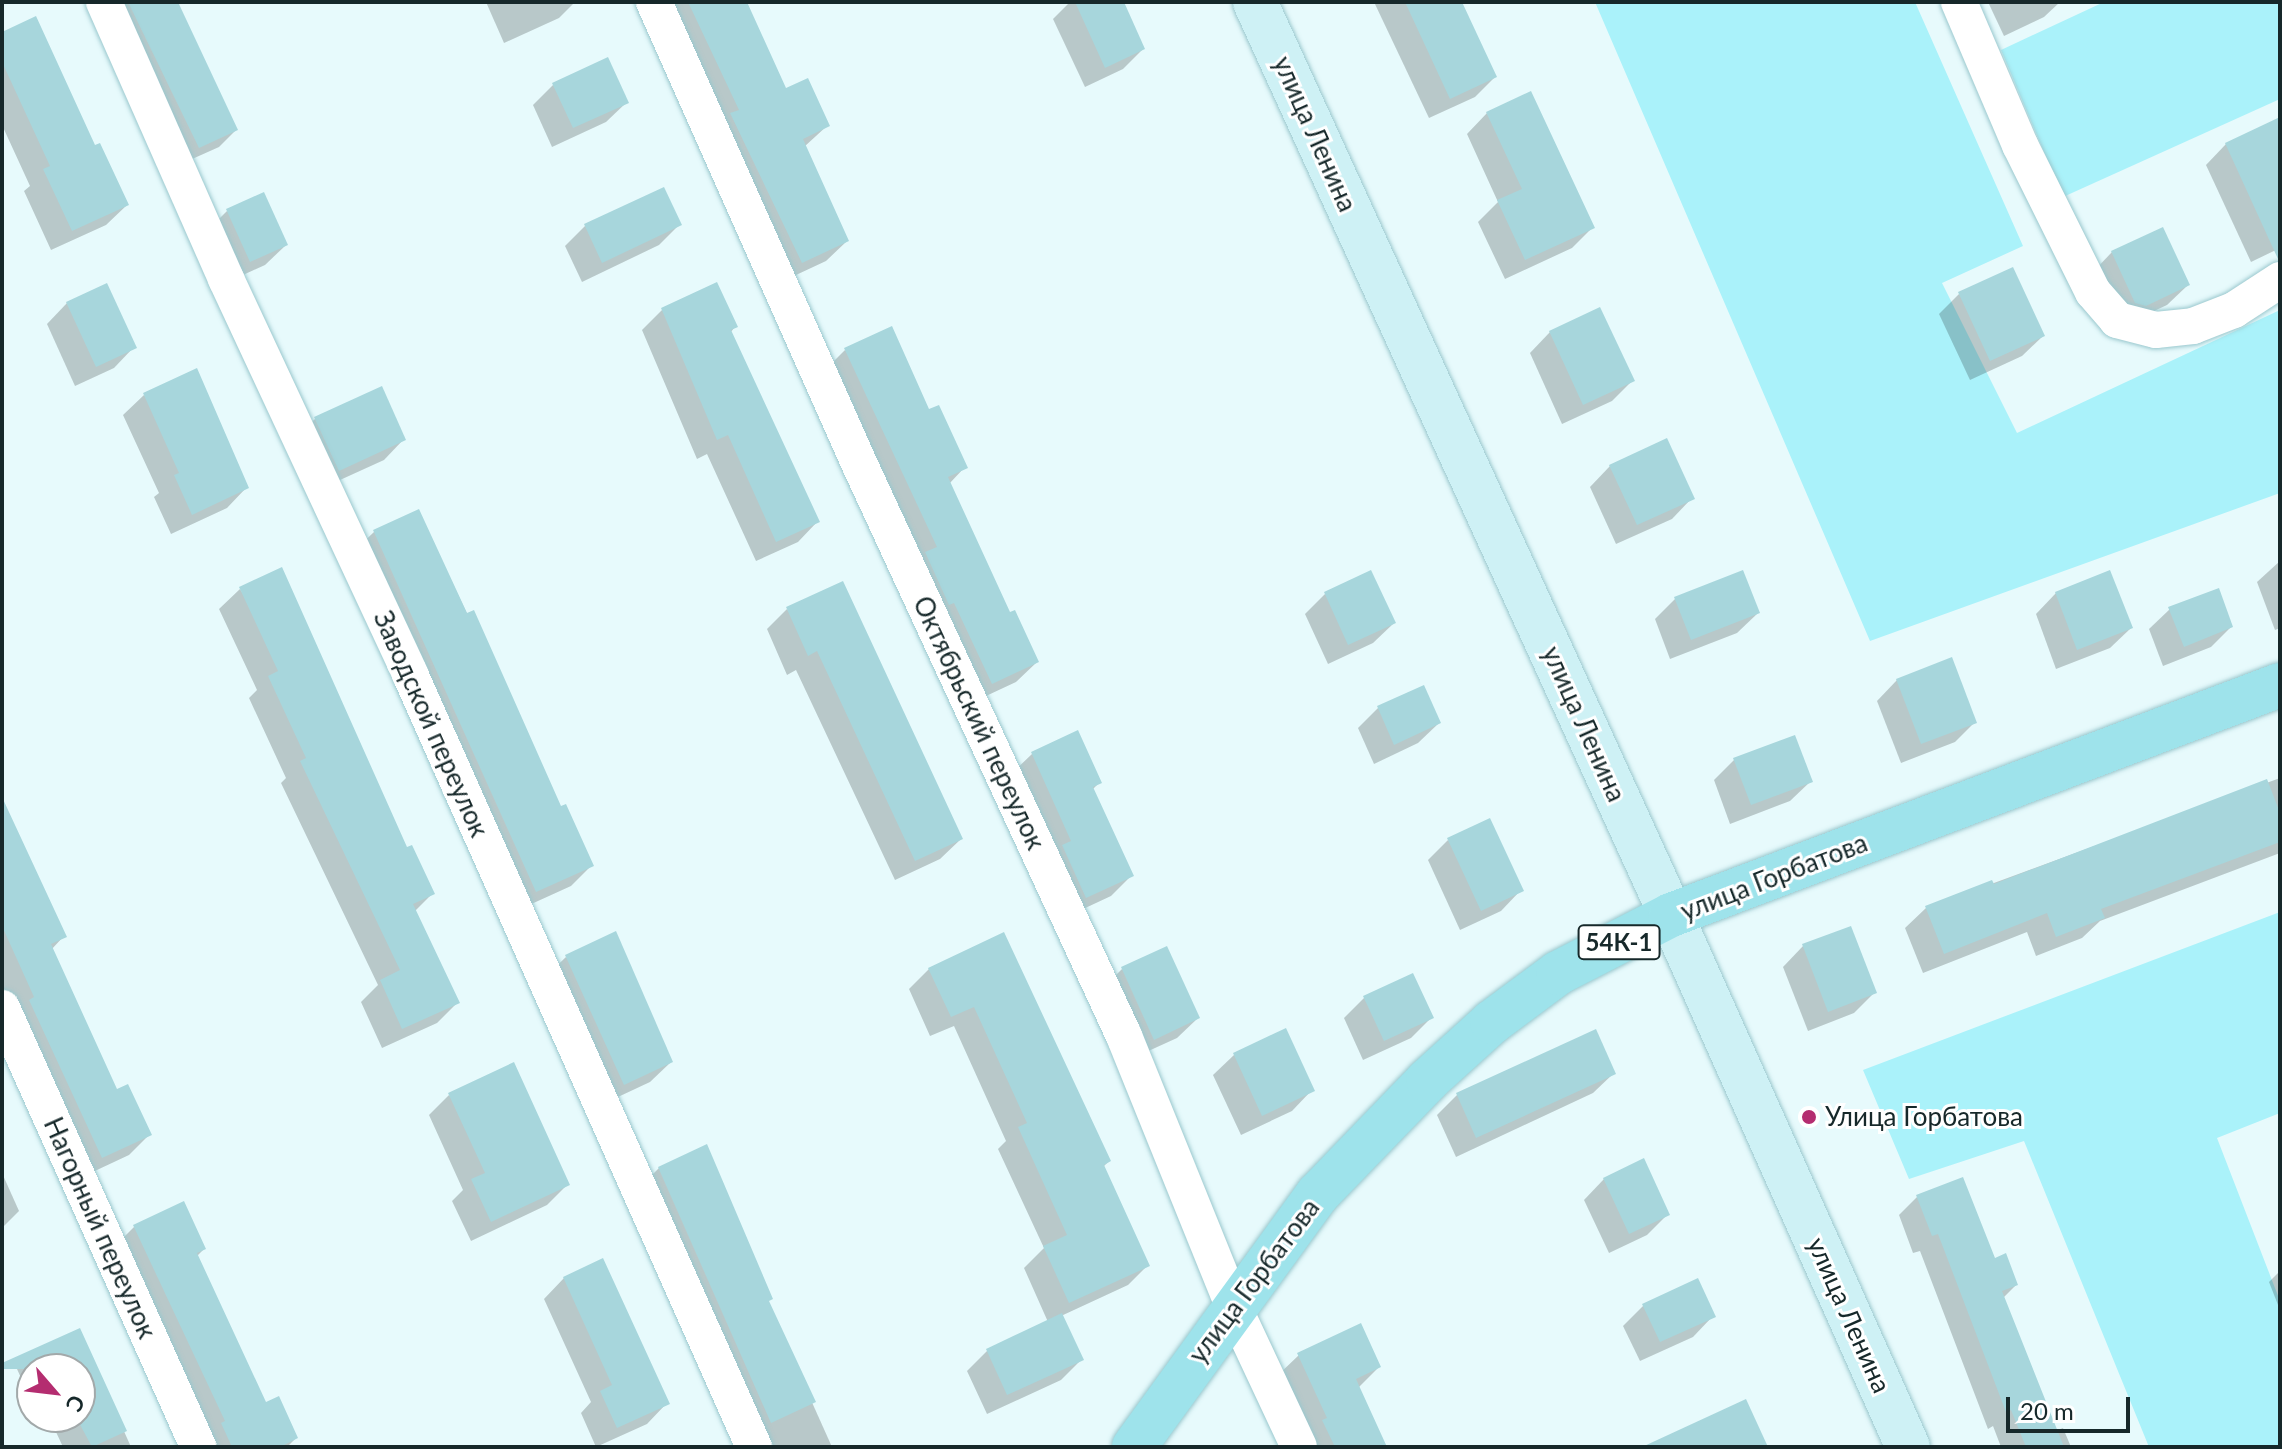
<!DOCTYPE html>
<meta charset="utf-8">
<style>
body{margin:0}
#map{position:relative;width:2282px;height:1449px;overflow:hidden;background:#e7fafc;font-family:Lato,sans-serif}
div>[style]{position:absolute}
.green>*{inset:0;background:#aaf2fa}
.shadow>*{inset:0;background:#0003}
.building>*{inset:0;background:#a7d6dc}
.roads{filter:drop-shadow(0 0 2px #9ac8ce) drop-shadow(0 0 2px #9ac8ce)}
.minor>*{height:36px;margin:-18px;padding:0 18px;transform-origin:18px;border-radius:18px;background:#fff}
.secondary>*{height:44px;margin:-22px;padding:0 22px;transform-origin:22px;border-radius:22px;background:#cef1f5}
.primary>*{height:44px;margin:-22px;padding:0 22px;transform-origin:22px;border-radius:22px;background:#9ee3eb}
.dots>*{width:22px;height:22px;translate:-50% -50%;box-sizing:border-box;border:4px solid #fff;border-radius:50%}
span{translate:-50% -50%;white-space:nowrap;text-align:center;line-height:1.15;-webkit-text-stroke:6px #fff;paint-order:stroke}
.shield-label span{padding:2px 6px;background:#fff;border:2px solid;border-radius:6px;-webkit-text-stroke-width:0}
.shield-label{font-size:24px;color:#16282a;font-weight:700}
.street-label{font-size:26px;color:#16282a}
.poi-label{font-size:26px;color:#16282a}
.left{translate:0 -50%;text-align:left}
.frame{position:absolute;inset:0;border:4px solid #16282a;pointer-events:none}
.north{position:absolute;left:16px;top:1353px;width:80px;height:80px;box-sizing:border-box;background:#fff;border:2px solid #a2a9aa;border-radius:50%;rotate:118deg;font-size:22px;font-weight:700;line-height:32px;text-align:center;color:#16282a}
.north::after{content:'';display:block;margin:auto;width:28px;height:36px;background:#b42d70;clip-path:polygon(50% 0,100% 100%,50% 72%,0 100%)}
.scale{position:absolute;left:2006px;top:1397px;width:124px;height:36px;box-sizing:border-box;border:4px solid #16282a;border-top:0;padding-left:10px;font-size:24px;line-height:28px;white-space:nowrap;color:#16282a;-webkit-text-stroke:6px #fff;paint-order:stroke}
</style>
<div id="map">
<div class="green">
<div style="clip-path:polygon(1595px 2px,1915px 2px,2023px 246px,1942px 283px,2017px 433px,2280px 310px,2280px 493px,1870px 641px)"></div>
<div style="clip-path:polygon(2104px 2px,2280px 2px,2280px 99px,2063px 197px,2001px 50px)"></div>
<div style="clip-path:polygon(2280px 912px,2280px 1113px,2217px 1138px,2280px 1301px,2280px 1447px,2149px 1447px,2024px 1141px,1909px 1179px,1863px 1070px)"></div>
</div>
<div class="shadow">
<div style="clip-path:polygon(104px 2px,176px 2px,236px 130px,219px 147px,181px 164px)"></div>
<div style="clip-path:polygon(486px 2px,575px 2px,559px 18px,504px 43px)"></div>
<div style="clip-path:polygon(650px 2px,744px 2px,785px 90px,828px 125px,804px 147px,847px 241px,826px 261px,781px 282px)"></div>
<div style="clip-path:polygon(1070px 2px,1121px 2px,1143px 49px,1123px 69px,1085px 87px,1053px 19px)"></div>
<div style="clip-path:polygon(1374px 2px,1456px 2px,1495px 77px,1475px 97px,1429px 118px)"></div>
<div style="clip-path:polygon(1988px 2px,2060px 2px,2044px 17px,2004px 36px)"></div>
<div style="clip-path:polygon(2px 34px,94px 148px,127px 205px,106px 225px,51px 250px,24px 191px,30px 186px,2px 125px)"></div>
<div style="clip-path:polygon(553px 85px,627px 102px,606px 122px,552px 147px,533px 105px)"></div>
<div style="clip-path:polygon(1487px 113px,1593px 227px,1572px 248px,1505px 279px,1478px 222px,1498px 202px,1467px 134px)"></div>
<div style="clip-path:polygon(2280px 119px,2280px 248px,2251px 262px,2206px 165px,2226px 144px)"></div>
<div style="clip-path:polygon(227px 211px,286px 245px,265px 265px,230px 281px,207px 231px)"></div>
<div style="clip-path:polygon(679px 225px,659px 245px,582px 282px,565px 246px,585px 226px)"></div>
<div style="clip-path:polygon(2112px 252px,2188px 285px,2167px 305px,2124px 325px,2092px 273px)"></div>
<div style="clip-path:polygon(1959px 294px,2043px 336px,2022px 356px,1970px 380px,1939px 314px)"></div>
<div style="clip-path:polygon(67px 303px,134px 347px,114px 368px,75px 386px,47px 324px)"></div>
<div style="clip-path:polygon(662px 310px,735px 327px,730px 333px,818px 521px,798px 542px,756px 561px,707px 454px,697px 459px,642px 330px)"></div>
<div style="clip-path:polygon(1550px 332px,1632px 381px,1612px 401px,1562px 424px,1530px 353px)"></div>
<div style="clip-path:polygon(845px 350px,928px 412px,965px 467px,949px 484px,1009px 614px,1037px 662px,1016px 682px,971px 703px,825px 370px)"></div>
<div style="clip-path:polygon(381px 388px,404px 439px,384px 460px,318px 490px,294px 439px,315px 419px)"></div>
<div style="clip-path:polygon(144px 395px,247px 487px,227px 508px,171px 534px,154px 497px,159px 493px,123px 415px)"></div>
<div style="clip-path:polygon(1610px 466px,1692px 498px,1672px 519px,1616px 544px,1590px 487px)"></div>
<div style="clip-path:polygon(418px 511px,560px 808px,592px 865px,571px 886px,516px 911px,353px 552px,374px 532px)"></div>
<div style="clip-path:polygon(2280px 561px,2280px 628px,2275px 630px,2257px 582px)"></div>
<div style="clip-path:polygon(240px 589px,433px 893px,415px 911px,457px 1003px,437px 1023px,382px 1048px,361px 1002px,378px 985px,281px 783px,286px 778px,249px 698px,257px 690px,219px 609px)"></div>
<div style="clip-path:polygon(2056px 593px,2131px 628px,2110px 648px,2056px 669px,2036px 614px)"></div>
<div style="clip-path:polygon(1325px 594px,1394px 623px,1373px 643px,1328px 664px,1305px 614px)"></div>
<div style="clip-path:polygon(1675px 599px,1758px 613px,1737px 633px,1670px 659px,1655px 619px)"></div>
<div style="clip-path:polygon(787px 609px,961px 839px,940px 859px,895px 880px,796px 670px,787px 675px,767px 629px)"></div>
<div style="clip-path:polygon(2170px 609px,2231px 627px,2211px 647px,2163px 666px,2149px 629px)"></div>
<div style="clip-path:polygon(1897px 680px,1975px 722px,1955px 742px,1901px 763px,1877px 701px)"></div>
<div style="clip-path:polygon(1378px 708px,1439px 723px,1418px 743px,1374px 764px,1358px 728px)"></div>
<div style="clip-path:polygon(1077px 733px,1100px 782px,1092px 790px,1132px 875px,1111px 896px,1066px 917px,1011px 774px,1032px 754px)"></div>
<div style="clip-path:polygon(1734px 760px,1811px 781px,1790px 801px,1730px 824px,1714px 780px)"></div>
<div style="clip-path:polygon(2280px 778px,2280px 853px,2100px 921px,2082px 938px,2036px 956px,2027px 932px,1923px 973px,1905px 928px,1926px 908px)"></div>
<div style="clip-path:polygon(2px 803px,64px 936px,51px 950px,116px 1091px,149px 1135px,129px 1155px,82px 1177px,2px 990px)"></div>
<div style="clip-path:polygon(1448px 840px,1521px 890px,1501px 911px,1460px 930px,1428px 860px)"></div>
<div style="clip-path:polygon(1003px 935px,1109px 1161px,1103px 1167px,1148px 1265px,1128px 1285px,1061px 1316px,1081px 1360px,1061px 1380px,987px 1414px,967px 1371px,987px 1351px,1048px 1322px,1024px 1268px,1044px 1248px,998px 1149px,1006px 1141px,954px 1026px,930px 1036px,909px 989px,929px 969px)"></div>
<div style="clip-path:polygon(1803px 946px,1874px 993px,1854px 1013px,1808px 1031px,1783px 967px)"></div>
<div style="clip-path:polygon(566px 957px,671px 1062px,650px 1082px,603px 1104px,545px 977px)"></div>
<div style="clip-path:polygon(1122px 969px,1198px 1018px,1177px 1038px,1133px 1058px,1102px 989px)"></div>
<div style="clip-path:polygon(1412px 976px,1431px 1018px,1411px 1038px,1363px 1060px,1344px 1018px,1364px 998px)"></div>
<div style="clip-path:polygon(1285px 1031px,1312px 1090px,1292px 1111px,1241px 1135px,1213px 1075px,1234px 1055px)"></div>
<div style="clip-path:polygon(1614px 1073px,1593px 1093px,1456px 1157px,1437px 1115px,1457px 1095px)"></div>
<div style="clip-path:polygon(449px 1095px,567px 1185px,547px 1205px,471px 1241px,452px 1201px,463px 1190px,429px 1115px)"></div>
<div style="clip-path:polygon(659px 1168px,767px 1302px,832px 1447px,754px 1447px,638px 1189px)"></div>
<div style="clip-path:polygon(2px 1173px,19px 1211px,2px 1228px)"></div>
<div style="clip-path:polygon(1604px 1179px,1668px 1214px,1647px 1235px,1609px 1253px,1584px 1200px)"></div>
<div style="clip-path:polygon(1917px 1197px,1994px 1260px,2016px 1285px,2003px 1298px,2055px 1431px,2063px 1428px,2071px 1447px,2001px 1447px,1993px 1426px,1988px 1429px,1920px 1251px,1913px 1253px,1899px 1215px)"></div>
<div style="clip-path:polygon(134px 1227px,204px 1249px,197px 1256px,265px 1404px,296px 1438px,287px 1447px,203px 1447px,114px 1247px)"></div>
<div style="clip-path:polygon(2280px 1271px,2280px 1310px,2269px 1282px)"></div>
<div style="clip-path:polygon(564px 1278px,667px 1403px,647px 1424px,596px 1447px,581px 1413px,591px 1402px,544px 1299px)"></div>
<div style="clip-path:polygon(1644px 1305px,1713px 1316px,1693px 1337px,1640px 1361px,1623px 1326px)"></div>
<div style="clip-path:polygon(79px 1330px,131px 1447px,63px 1447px,49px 1417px,80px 1417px,80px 1369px,32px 1369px,30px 1398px,17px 1369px)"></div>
<div style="clip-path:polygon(1299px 1355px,1379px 1367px,1358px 1388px,1385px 1447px,1305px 1447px,1278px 1375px)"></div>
</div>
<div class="building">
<div style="clip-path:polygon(128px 2px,178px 2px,238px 130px,199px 148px)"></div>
<div style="clip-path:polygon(688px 2px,747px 2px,786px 88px,808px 78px,830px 126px,803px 139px,849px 241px,802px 263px,730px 113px,739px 110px)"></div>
<div style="clip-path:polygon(1075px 2px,1124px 2px,1145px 49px,1105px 68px)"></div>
<div style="clip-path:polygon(1405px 2px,1462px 2px,1497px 77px,1450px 99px)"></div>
<div style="clip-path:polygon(36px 16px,95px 145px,100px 143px,129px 205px,72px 231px,43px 169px,50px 166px,2px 62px,2px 32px)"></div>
<div style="clip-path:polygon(608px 57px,629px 103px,573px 128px,552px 83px)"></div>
<div style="clip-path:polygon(1531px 91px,1595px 228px,1525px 260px,1497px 200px,1522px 189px,1486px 112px)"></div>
<div style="clip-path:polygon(2280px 117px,2280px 259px,2278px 259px,2225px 143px)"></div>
<div style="clip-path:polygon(664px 187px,682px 225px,602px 263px,584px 224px)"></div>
<div style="clip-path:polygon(264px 192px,288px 245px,250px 262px,226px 209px)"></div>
<div style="clip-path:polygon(2163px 227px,2190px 285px,2146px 306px,2135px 303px,2111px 251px)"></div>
<div style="clip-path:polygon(2013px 267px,2045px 336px,1990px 361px,1958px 292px)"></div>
<div style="clip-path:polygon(717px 282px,738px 327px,731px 330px,820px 522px,776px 542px,728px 435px,717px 440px,661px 308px)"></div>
<div style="clip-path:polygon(107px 283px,137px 348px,96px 367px,66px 302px)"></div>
<div style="clip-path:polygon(1600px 307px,1635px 381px,1583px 405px,1549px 331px)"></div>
<div style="clip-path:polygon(892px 326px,929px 409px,939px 405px,968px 468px,948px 477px,1010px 612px,1015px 610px,1039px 662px,992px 684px,954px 603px,949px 605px,925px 552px,937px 547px,844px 348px)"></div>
<div style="clip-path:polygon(197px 368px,249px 488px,192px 515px,174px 475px,179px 473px,143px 393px)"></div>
<div style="clip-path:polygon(382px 386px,406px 440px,339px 471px,314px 417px)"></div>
<div style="clip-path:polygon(1667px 438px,1695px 499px,1637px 525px,1609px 465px)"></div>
<div style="clip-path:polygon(419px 509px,467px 613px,474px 610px,561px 806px,566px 804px,594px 866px,536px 892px,373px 530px)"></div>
<div style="clip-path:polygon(282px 567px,407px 847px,412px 845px,435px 894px,413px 904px,460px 1003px,402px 1029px,380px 980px,400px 970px,300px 761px,306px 758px,268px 676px,278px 671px,239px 587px)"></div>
<div style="clip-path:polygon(1371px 570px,1396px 623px,1348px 645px,1324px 592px)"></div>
<div style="clip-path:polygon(1743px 570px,1760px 613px,1691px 640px,1674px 597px)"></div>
<div style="clip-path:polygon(2110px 570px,2133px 628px,2077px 650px,2055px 592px)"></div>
<div style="clip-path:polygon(843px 581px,963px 839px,915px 861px,817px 651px,808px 656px,786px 607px)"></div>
<div style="clip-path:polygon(2219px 588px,2233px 627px,2184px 647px,2168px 607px)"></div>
<div style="clip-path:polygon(1952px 657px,1977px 723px,1921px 744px,1896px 679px)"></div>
<div style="clip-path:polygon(1424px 685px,1441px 723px,1394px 745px,1377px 706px)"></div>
<div style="clip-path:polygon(1078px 730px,1102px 783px,1093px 787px,1134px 876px,1086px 898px,1062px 845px,1071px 841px,1031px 752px)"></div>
<div style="clip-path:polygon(1795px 735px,1813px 782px,1751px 805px,1733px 758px)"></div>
<div style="clip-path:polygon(2267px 779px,2280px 813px,2280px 842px,2101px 909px,2105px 918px,2056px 937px,2047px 913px,1944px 954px,1925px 906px,1992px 880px,1994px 884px)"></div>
<div style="clip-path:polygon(2px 797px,67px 937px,51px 944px,117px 1089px,128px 1084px,152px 1135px,102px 1158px,29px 1000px,34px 997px,2px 926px)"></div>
<div style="clip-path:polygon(1490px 818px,1524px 891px,1481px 911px,1447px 838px)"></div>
<div style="clip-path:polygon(1851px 926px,1877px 993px,1828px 1012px,1802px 944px)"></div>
<div style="clip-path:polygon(616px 931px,673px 1062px,624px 1085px,565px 955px)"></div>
<div style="clip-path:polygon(1004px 932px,1111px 1161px,1104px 1165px,1150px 1266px,1069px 1303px,1043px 1246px,1067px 1235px,1018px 1127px,1027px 1123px,974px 1007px,951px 1017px,928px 968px)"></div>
<div style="clip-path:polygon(1167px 946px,1200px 1018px,1154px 1040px,1121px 967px)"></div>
<div style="clip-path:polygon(1413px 973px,1434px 1018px,1384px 1041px,1363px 996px)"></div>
<div style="clip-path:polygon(1286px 1028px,1315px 1091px,1262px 1116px,1233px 1053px)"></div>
<div style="clip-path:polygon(1596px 1029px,1616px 1074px,1476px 1138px,1456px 1093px)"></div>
<div style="clip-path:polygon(514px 1062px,570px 1185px,491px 1222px,471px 1179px,485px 1173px,448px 1093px)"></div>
<div style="clip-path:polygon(707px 1144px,773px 1299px,769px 1301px,816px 1402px,771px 1423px,658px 1167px)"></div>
<div style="clip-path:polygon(1644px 1158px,1670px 1215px,1629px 1234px,1603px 1178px)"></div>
<div style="clip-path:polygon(1963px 1177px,1995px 1258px,2006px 1253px,2018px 1285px,2002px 1291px,2064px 1447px,2026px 1447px,2011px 1410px,2006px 1412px,1938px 1234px,1932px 1236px,1916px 1195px)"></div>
<div style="clip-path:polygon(184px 1201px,206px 1249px,197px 1253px,266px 1402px,279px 1396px,298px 1438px,280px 1447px,232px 1447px,221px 1423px,225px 1421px,133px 1225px)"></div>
<div style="clip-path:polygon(603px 1258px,670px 1404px,617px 1428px,600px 1391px,612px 1385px,563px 1277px)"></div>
<div style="clip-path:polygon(1698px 1278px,1716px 1317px,1660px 1342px,1642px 1304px)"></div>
<div style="clip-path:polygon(1062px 1313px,1084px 1360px,1007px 1395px,986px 1349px)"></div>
<div style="clip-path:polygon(1361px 1323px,1381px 1367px,1356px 1379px,1387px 1447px,1335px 1447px,1322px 1420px,1327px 1418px,1297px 1353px)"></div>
<div style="clip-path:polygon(80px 1328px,127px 1431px,92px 1447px,76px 1417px,80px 1417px,80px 1369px,2px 1369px,2px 1363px)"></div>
<div style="clip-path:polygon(1746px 1399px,1768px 1447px,1642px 1447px)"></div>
</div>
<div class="roads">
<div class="minor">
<div style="left:104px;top:2px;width:303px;rotate:66.2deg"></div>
<div style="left:226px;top:279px;width:436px;rotate:65deg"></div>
<div style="left:410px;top:674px;width:846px;rotate:66.01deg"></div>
<div style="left:654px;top:2px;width:505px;rotate:66.03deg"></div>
<div style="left:859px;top:463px;width:631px;rotate:65.18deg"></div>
<div style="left:1124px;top:1036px;width:293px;rotate:68deg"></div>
<div style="left:1234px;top:1308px;width:153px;rotate:64.9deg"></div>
<div style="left:1959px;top:2px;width:155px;rotate:66.9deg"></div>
<div style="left:2020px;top:145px;width:164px;rotate:63.6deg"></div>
<div style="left:2093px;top:292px;width:37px;rotate:49deg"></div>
<div style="left:2117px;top:320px;width:40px;rotate:14.4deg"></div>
<div style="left:2156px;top:330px;width:37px;rotate:-6deg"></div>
<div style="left:2193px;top:326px;width:44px;rotate:-21.3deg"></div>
<div style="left:2234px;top:310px;width:55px;rotate:-33.1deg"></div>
<div style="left:2px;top:1008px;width:481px;rotate:65.9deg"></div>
</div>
<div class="secondary">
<div style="left:1255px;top:2px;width:1003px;rotate:65.5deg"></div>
<div style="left:1671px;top:915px;width:582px;rotate:65.99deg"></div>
</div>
<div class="primary">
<div style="left:1134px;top:1447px;width:313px;rotate:-54deg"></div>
<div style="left:1318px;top:1194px;width:158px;rotate:-46deg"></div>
<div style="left:1428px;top:1080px;width:86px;rotate:-42.2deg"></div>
<div style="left:1492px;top:1022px;width:82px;rotate:-36.6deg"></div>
<div style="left:1558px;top:973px;width:127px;rotate:-27.2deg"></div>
<div style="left:1671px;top:915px;width:651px;rotate:-20.69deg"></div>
</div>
</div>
<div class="dots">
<div style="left:1809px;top:1117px;background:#b42d70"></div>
</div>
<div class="shield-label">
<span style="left:1619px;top:942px">54К-1</span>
</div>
<div class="street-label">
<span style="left:1315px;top:134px;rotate:66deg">улица Ленина</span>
<span style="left:979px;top:723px;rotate:65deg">Октябрьский переулок</span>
<span style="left:431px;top:724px;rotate:66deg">Заводской переулок</span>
<span style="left:1584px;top:724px;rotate:66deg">улица Ленина</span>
<span style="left:1774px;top:877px;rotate:-21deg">улица Горбатова</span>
<span style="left:100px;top:1228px;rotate:66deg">Нагорный переулок</span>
<span style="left:1254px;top:1281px;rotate:-53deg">улица Горбатова</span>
<span style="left:1849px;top:1315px;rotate:66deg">улица Ленина</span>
</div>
<div class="poi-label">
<span class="left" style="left:1825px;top:1117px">Улица Горбатова</span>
</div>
<div class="frame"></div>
<div class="north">С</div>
<div class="scale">20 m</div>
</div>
